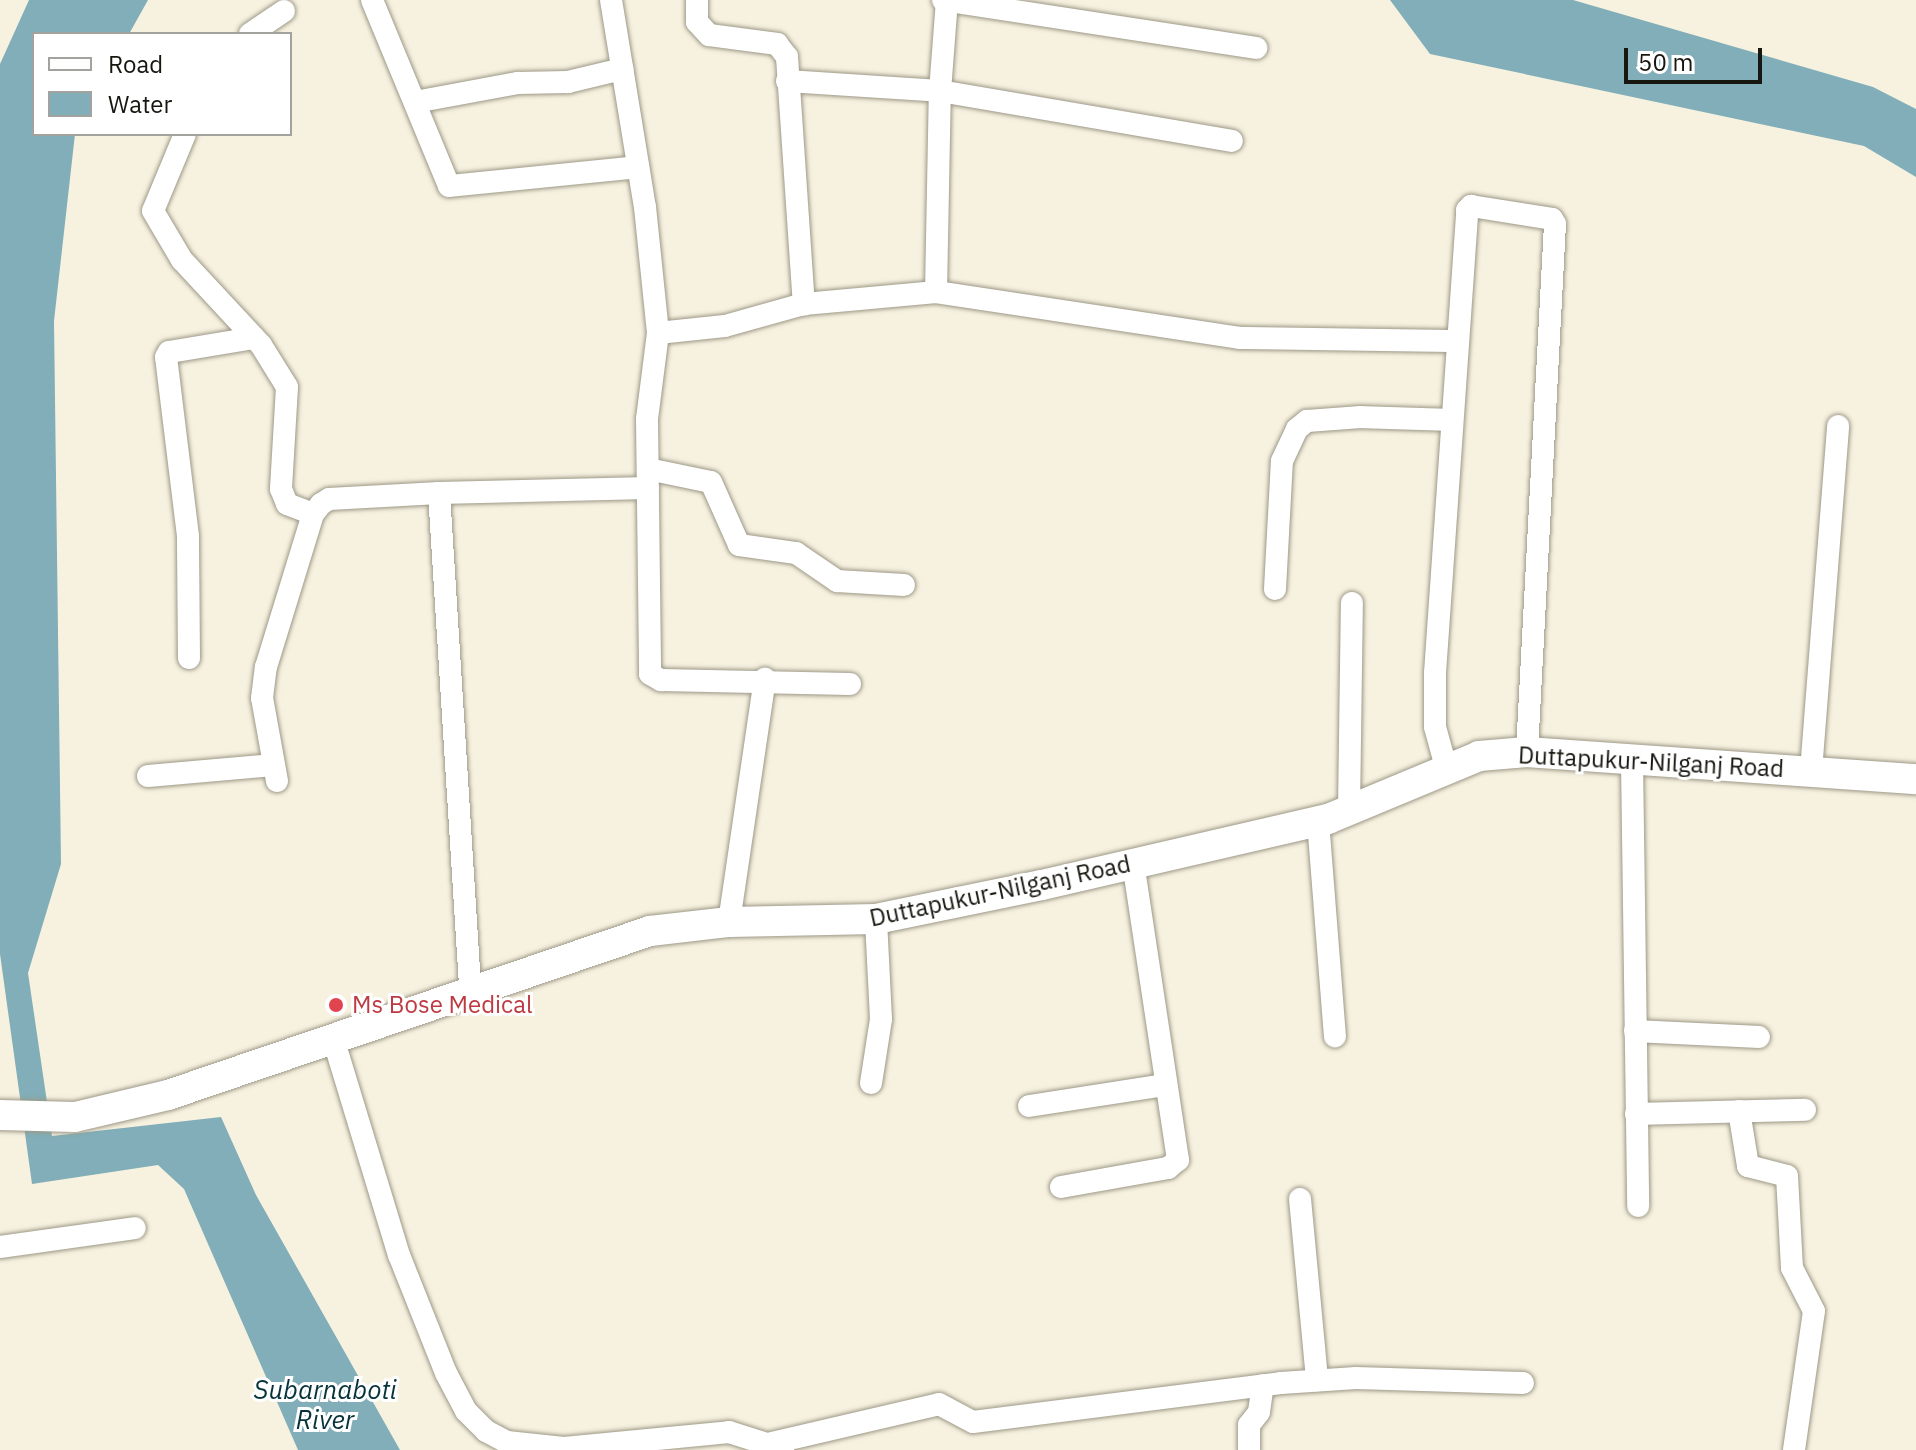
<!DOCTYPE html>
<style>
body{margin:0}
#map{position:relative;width:1916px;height:1450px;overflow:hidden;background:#f7f2e0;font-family:"IBM Plex Sans",sans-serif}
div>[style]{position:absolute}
.water>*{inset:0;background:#81aeb8}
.roads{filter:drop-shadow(0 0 2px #9d9887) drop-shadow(0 0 2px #9d9887)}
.minor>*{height:22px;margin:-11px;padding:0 11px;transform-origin:11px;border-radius:11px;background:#fff}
.secondary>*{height:30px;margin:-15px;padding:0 15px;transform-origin:15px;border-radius:15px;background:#fff}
.dots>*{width:22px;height:22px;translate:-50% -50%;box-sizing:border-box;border:4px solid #fff;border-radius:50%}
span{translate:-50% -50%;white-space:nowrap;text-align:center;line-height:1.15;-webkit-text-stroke:6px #fff;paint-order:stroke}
.street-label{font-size:24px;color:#17160f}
.health-label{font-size:24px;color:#be3a42}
.left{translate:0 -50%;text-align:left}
.water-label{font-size:26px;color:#06333b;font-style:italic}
.legend{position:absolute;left:32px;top:32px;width:260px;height:104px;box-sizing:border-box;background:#fff;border:2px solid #a2a29f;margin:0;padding:10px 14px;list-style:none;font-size:24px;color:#17160f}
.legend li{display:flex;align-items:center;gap:16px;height:40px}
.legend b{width:40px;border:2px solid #a2a29f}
.scale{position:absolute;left:1624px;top:48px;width:138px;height:36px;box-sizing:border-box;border:4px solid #17160f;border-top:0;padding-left:10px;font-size:24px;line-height:28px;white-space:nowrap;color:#17160f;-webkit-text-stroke:6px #fff;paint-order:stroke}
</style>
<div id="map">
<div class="water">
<div style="clip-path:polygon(29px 0,148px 0,129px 34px,34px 34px,34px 134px,75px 134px,54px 321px,61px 864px,28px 973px,52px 1136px,221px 1117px,256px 1195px,400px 1450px,298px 1450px,184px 1189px,158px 1165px,32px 1184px,0 954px,0 64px)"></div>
<div style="clip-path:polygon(1390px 0,1573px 0,1873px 87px,1916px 109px,1916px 177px,1864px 146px,1430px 54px)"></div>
</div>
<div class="roads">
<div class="minor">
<div style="left:372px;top:0;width:201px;rotate:67.5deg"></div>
<div style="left:449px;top:186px;width:190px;rotate:-5.7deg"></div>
<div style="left:611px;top:0;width:210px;rotate:80.7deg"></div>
<div style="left:645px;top:207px;width:127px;rotate:84.1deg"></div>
<div style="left:658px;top:333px;width:87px;rotate:97.3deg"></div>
<div style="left:647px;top:419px;width:255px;rotate:89.3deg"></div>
<div style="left:650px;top:674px;width:13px;rotate:29deg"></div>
<div style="left:661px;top:680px;width:189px;rotate:1.2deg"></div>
<div style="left:697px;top:0;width:22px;rotate:90deg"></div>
<div style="left:697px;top:22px;width:18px;rotate:47deg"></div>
<div style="left:709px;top:35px;width:69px;rotate:7.5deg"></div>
<div style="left:777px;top:44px;width:16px;rotate:52deg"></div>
<div style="left:787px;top:57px;width:248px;rotate:86.1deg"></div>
<div style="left:943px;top:0;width:317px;rotate:8.7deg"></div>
<div style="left:250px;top:34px;width:41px;rotate:-34.1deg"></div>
<div style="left:787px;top:81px;width:153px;rotate:3.7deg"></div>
<div style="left:940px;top:91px;width:296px;rotate:9.7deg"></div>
<div style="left:415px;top:102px;width:105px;rotate:-10.5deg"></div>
<div style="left:518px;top:83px;width:50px;rotate:-1.1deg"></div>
<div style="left:568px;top:82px;width:56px;rotate:-13.5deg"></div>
<div style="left:185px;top:134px;width:83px;rotate:112.6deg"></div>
<div style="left:153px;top:211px;width:57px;rotate:59.4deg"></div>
<div style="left:182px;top:260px;width:116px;rotate:47.1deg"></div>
<div style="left:261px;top:345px;width:49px;rotate:58.2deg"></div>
<div style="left:287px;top:387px;width:102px;rotate:93.4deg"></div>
<div style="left:281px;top:489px;width:16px;rotate:68deg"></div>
<div style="left:287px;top:504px;width:28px;rotate:21deg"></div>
<div style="left:936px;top:292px;width:201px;rotate:-88.9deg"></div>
<div style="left:940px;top:91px;width:91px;rotate:-85.6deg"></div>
<div style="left:658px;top:333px;width:67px;rotate:-6deg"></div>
<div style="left:725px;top:326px;width:82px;rotate:-15.6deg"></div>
<div style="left:804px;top:304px;width:133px;rotate:-5.2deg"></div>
<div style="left:936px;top:292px;width:307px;rotate:8.6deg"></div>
<div style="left:1240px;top:338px;width:217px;rotate:0.8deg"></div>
<div style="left:648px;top:469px;width:64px;rotate:11.7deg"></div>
<div style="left:711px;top:482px;width:69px;rotate:66deg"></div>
<div style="left:739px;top:545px;width:58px;rotate:8deg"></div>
<div style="left:796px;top:553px;width:50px;rotate:34.3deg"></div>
<div style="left:837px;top:581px;width:67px;rotate:3.4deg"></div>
<div style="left:439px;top:493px;width:498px;rotate:86.4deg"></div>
<div style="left:1275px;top:589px;width:128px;rotate:-86.9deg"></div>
<div style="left:1282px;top:461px;width:35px;rotate:-65deg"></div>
<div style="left:1297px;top:429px;width:13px;rotate:-39deg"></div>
<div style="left:1307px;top:421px;width:54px;rotate:-4.2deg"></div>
<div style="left:1361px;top:417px;width:89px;rotate:1.9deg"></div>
<div style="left:189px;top:658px;width:122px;rotate:-90.5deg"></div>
<div style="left:188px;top:536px;width:180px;rotate:-97deg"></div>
<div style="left:166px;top:357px;width:6px;rotate:-59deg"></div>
<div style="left:169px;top:352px;width:86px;rotate:-9.4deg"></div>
<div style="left:1632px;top:761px;width:445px;rotate:89.2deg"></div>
<div style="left:1446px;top:767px;width:41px;rotate:-105.4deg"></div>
<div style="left:1435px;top:727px;width:54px;rotate:-90deg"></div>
<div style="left:1435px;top:673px;width:464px;rotate:-86deg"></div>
<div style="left:1467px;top:210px;width:6px;rotate:-45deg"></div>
<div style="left:1471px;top:206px;width:82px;rotate:9.1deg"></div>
<div style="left:1552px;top:219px;width:6px;rotate:59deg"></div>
<div style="left:1555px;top:224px;width:529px;rotate:93.04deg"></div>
<div style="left:1811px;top:771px;width:346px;rotate:-85.5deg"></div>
<div style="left:148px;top:776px;width:126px;rotate:-5deg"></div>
<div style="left:277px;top:781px;width:84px;rotate:-100.2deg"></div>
<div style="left:262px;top:698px;width:31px;rotate:-83deg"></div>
<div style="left:266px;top:667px;width:160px;rotate:-72.9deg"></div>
<div style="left:313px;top:514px;width:13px;rotate:-51deg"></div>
<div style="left:321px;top:504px;width:9px;rotate:-32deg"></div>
<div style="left:329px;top:499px;width:110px;rotate:-3.1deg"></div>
<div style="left:439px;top:493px;width:209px;rotate:-1.4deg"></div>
<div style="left:1349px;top:810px;width:207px;rotate:-89.2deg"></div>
<div style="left:1318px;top:821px;width:216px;rotate:85.5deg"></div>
<div style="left:729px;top:922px;width:246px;rotate:-81.6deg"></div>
<div style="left:1635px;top:1031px;width:124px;rotate:2.8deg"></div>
<div style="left:333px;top:1038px;width:227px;rotate:73.1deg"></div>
<div style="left:399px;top:1255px;width:127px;rotate:68.3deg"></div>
<div style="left:446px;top:1373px;width:43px;rotate:62.2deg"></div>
<div style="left:466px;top:1411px;width:28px;rotate:45deg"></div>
<div style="left:486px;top:1431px;width:24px;rotate:28deg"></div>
<div style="left:507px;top:1442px;width:57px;rotate:6deg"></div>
<div style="left:564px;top:1448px;width:166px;rotate:-5.5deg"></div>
<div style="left:729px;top:1432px;width:57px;rotate:17.5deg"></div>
<div style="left:871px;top:1083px;width:65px;rotate:-81.1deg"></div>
<div style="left:881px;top:1019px;width:100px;rotate:-92.9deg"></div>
<div style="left:1029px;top:1106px;width:138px;rotate:-8.8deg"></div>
<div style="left:1739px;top:1111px;width:56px;rotate:80.7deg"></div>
<div style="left:1748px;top:1166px;width:40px;rotate:14.4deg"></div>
<div style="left:1787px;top:1176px;width:92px;rotate:86.9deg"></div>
<div style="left:1792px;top:1268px;width:48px;rotate:62.9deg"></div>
<div style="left:1814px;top:1311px;width:140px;rotate:98.2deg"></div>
<div style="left:1636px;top:1114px;width:169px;rotate:-1.4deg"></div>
<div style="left:1061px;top:1187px;width:109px;rotate:-10.1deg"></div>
<div style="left:1168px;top:1168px;width:13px;rotate:-39deg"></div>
<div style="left:1178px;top:1160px;width:299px;rotate:-98.6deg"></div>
<div style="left:1300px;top:1199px;width:182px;rotate:84.6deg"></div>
<div style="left:0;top:1247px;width:136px;rotate:-8deg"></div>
<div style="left:772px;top:1443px;width:171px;rotate:-13.1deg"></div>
<div style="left:939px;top:1404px;width:38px;rotate:28deg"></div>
<div style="left:973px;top:1422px;width:310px;rotate:-7.2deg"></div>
<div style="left:1281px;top:1383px;width:75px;rotate:-3.8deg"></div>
<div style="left:1356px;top:1378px;width:167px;rotate:1.7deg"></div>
<div style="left:1249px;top:1450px;width:25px;rotate:-90deg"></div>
<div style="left:1249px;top:1425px;width:16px;rotate:-52deg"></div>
<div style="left:1259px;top:1412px;width:27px;rotate:-82deg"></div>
</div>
<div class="secondary">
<div style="left:0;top:1115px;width:75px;rotate:1.5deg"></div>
<div style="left:75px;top:1117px;width:96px;rotate:-13.3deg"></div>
<div style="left:168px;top:1095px;width:509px;rotate:-18.79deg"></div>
<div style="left:650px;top:931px;width:80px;rotate:-6.5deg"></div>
<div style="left:729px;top:922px;width:147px;rotate:-1.2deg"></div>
<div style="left:876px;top:919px;width:169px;rotate:-11.6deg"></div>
<div style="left:1042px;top:885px;width:294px;rotate:-13deg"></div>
<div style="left:1328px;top:819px;width:164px;rotate:-22.6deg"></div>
<div style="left:1479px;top:756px;width:48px;rotate:-4.8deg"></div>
<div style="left:1527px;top:752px;width:390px;rotate:4deg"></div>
</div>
</div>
<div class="dots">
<div style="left:336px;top:1005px;background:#e0444e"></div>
</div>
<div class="street-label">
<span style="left:1651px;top:762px;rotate:3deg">Duttapukur-Nilganj Road</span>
<span style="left:1000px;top:891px;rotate:-12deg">Duttapukur-Nilganj Road</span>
</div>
<div class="health-label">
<span class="left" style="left:352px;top:1005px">Ms Bose Medical</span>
</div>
<div class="water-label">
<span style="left:325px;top:1405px">Subarnaboti<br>River</span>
</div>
<ul class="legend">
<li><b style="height:10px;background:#fff"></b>Road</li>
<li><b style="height:22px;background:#81aeb8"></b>Water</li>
</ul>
<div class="scale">50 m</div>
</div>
